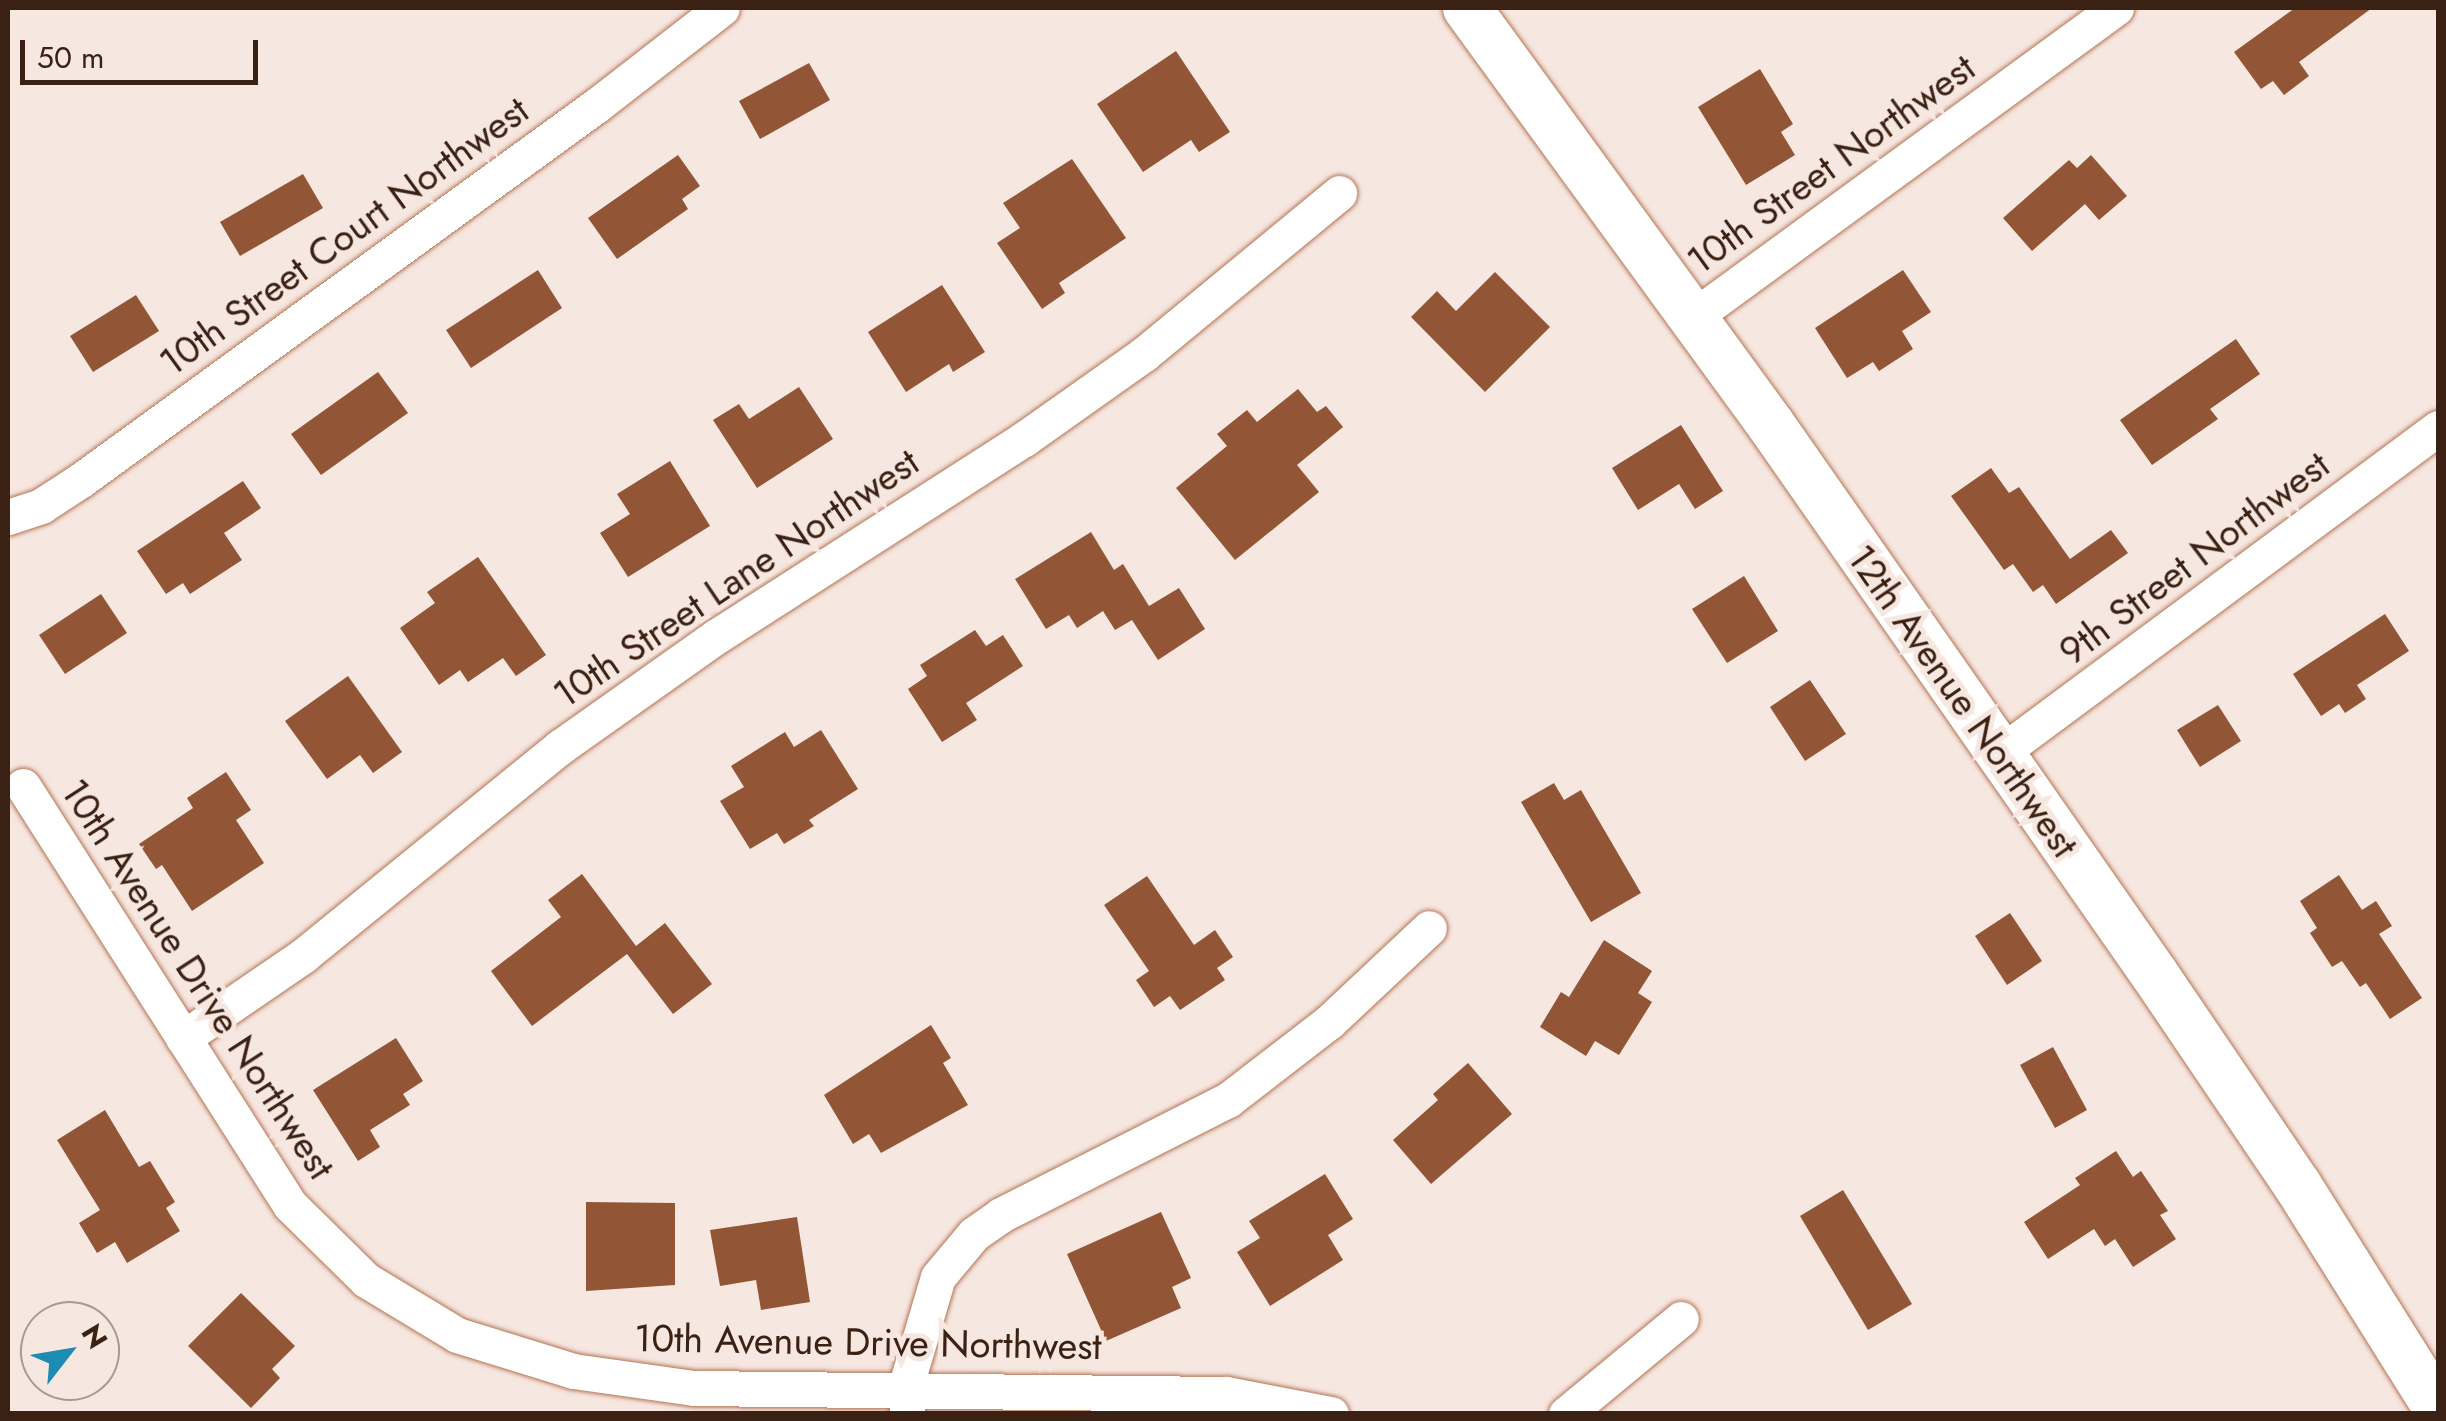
<!DOCTYPE html>
<style>
body{margin:0}
#map{position:relative;width:2446px;height:1421px;overflow:hidden;background:#f6e7e0;font-family:Jost,sans-serif}
div>[style]{position:absolute}
.building>*{inset:0;background:#925636}
.roads{filter:drop-shadow(0 0 2px #b47454) drop-shadow(0 0 2px #b47454)}
.street>*{height:35px;margin:-17.5px;padding:0 17.5px;transform-origin:17.5px;border-radius:17.5px;background:#fff}
.secondary>*{height:48px;margin:-24px;padding:0 24px;transform-origin:24px;border-radius:24px;background:#fff}
span{translate:-50% -50%;white-space:nowrap;text-align:center;line-height:1.15;-webkit-text-stroke:10px #f6e7e0;paint-order:stroke}
.street-label{font-size:38px;color:#3b2114}
.frame{position:absolute;inset:0;border:10px solid #3b2114;pointer-events:none}
.north{position:absolute;left:20px;top:1301px;width:100px;height:100px;box-sizing:border-box;background:#f6e7e0;border:2px solid #ab988e;border-radius:50%;rotate:59deg;font-size:28px;font-weight:700;line-height:40px;text-align:center;color:#3b2114}
.north::after{content:'';display:block;margin:auto;width:35px;height:45px;background:#1e8cb2;clip-path:polygon(50% 0,100% 100%,50% 72%,0 100%)}
.scale{position:absolute;left:20px;top:40px;width:238px;height:45px;box-sizing:border-box;border:5px solid #3b2114;border-top:0;padding-left:12px;font-size:30px;line-height:35px;white-space:nowrap;color:#3b2114;-webkit-text-stroke:8px #f6e7e0;paint-order:stroke}
</style>
<div id="map">
<div class="building">
<div style="clip-path:polygon(2295px 8px,2372px 8px,2299px 62px,2309px 76px,2284px 95px,2273px 81px,2261px 89px,2234px 52px)"></div>
<div style="clip-path:polygon(1176px 51px,1230px 132px,1199px 152px,1191px 140px,1143px 172px,1097px 104px)"></div>
<div style="clip-path:polygon(809px 63px,830px 100px,760px 139px,739px 101px)"></div>
<div style="clip-path:polygon(1760px 69px,1793px 124px,1781px 132px,1795px 155px,1746px 185px,1698px 107px)"></div>
<div style="clip-path:polygon(678px 155px,700px 186px,682px 199px,688px 209px,617px 259px,588px 218px)"></div>
<div style="clip-path:polygon(2091px 155px,2127px 196px,2099px 220px,2085px 204px,2032px 251px,2003px 218px,2069px 160px,2077px 168px)"></div>
<div style="clip-path:polygon(1072px 159px,1126px 238px,1059px 283px,1065px 293px,1042px 309px,997px 243px,1020px 228px,1003px 203px)"></div>
<div style="clip-path:polygon(303px 174px,323px 208px,240px 256px,220px 222px)"></div>
<div style="clip-path:polygon(538px 270px,562px 308px,471px 368px,446px 330px)"></div>
<div style="clip-path:polygon(1903px 270px,1931px 312px,1902px 331px,1913px 349px,1879px 371px,1873px 362px,1847px 378px,1815px 328px)"></div>
<div style="clip-path:polygon(1495px 272px,1550px 327px,1485px 392px,1411px 317px,1437px 291px,1456px 311px)"></div>
<div style="clip-path:polygon(942px 285px,985px 352px,953px 372px,949px 364px,906px 392px,868px 332px)"></div>
<div style="clip-path:polygon(136px 295px,159px 331px,93px 372px,70px 336px)"></div>
<div style="clip-path:polygon(2236px 339px,2260px 374px,2210px 409px,2218px 419px,2152px 465px,2120px 420px)"></div>
<div style="clip-path:polygon(378px 372px,408px 413px,321px 475px,291px 434px)"></div>
<div style="clip-path:polygon(799px 387px,833px 439px,757px 488px,713px 420px,739px 404px,749px 419px)"></div>
<div style="clip-path:polygon(1298px 389px,1317px 412px,1326px 406px,1343px 427px,1297px 465px,1319px 492px,1235px 560px,1176px 488px,1227px 446px,1217px 434px,1247px 410px,1257px 422px)"></div>
<div style="clip-path:polygon(1681px 425px,1723px 491px,1695px 509px,1679px 484px,1638px 510px,1612px 468px)"></div>
<div style="clip-path:polygon(670px 461px,710px 526px,628px 577px,600px 533px,630px 514px,617px 494px)"></div>
<div style="clip-path:polygon(1991px 468px,2009px 493px,2019px 487px,2070px 559px,2111px 530px,2128px 553px,2056px 604px,2043px 585px,2033px 592px,2013px 564px,2004px 570px,1951px 496px)"></div>
<div style="clip-path:polygon(243px 481px,261px 508px,224px 533px,242px 560px,190px 594px,183px 583px,166px 594px,137px 551px)"></div>
<div style="clip-path:polygon(1091px 532px,1114px 570px,1123px 564px,1149px 606px,1179px 588px,1205px 629px,1158px 660px,1132px 620px,1115px 630px,1103px 611px,1077px 628px,1069px 615px,1046px 629px,1015px 579px)"></div>
<div style="clip-path:polygon(478px 557px,546px 655px,516px 676px,503px 658px,468px 682px,460px 670px,439px 685px,400px 628px,435px 603px,427px 592px)"></div>
<div style="clip-path:polygon(1744px 576px,1778px 631px,1727px 663px,1692px 609px)"></div>
<div style="clip-path:polygon(101px 594px,127px 633px,65px 674px,39px 635px)"></div>
<div style="clip-path:polygon(2385px 614px,2409px 651px,2357px 685px,2366px 699px,2345px 713px,2339px 704px,2321px 716px,2293px 674px)"></div>
<div style="clip-path:polygon(975px 630px,986px 646px,1003px 635px,1023px 666px,966px 703px,977px 720px,942px 742px,908px 689px,927px 676px,920px 665px)"></div>
<div style="clip-path:polygon(348px 676px,402px 752px,373px 773px,360px 755px,327px 779px,285px 721px)"></div>
<div style="clip-path:polygon(1810px 680px,1846px 734px,1805px 761px,1770px 707px)"></div>
<div style="clip-path:polygon(2218px 705px,2241px 741px,2200px 767px,2177px 730px)"></div>
<div style="clip-path:polygon(821px 730px,858px 789px,809px 820px,814px 826px,784px 844px,777px 833px,750px 849px,720px 801px,744px 787px,731px 766px,785px 732px,794px 747px)"></div>
<div style="clip-path:polygon(226px 772px,251px 810px,236px 820px,264px 863px,192px 911px,162px 865px,156px 869px,139px 844px,193px 808px,187px 798px)"></div>
<div style="clip-path:polygon(1554px 783px,1564px 800px,1581px 790px,1641px 893px,1591px 922px,1521px 802px)"></div>
<div style="clip-path:polygon(582px 874px,636px 946px,665px 923px,712px 984px,673px 1014px,627px 954px,532px 1026px,491px 971px,561px 917px,548px 900px)"></div>
<div style="clip-path:polygon(2339px 875px,2362px 910px,2376px 901px,2392px 926px,2379px 934px,2422px 998px,2390px 1019px,2366px 983px,2360px 987px,2342px 961px,2332px 967px,2310px 933px,2317px 928px,2300px 901px)"></div>
<div style="clip-path:polygon(1147px 876px,1194px 945px,1215px 930px,1233px 957px,1217px 968px,1225px 980px,1180px 1010px,1170px 996px,1154px 1007px,1136px 980px,1149px 971px,1104px 905px)"></div>
<div style="clip-path:polygon(2010px 913px,2042px 961px,2007px 985px,1975px 936px)"></div>
<div style="clip-path:polygon(1604px 940px,1652px 971px,1638px 993px,1652px 1002px,1619px 1055px,1595px 1041px,1586px 1056px,1540px 1027px,1561px 992px,1569px 997px)"></div>
<div style="clip-path:polygon(931px 1025px,951px 1058px,943px 1063px,968px 1105px,881px 1153px,869px 1134px,853px 1144px,824px 1095px)"></div>
<div style="clip-path:polygon(396px 1038px,423px 1081px,403px 1094px,410px 1105px,370px 1130px,380px 1147px,358px 1161px,313px 1090px)"></div>
<div style="clip-path:polygon(2053px 1047px,2087px 1110px,2055px 1128px,2020px 1065px)"></div>
<div style="clip-path:polygon(1468px 1063px,1512px 1114px,1431px 1184px,1393px 1140px,1438px 1100px,1433px 1094px)"></div>
<div style="clip-path:polygon(105px 1110px,139px 1167px,150px 1161px,175px 1202px,166px 1208px,180px 1231px,127px 1263px,115px 1242px,97px 1253px,79px 1223px,100px 1210px,57px 1140px)"></div>
<div style="clip-path:polygon(2116px 1151px,2133px 1177px,2141px 1171px,2168px 1211px,2160px 1215px,2176px 1239px,2133px 1267px,2115px 1239px,2105px 1246px,2094px 1229px,2048px 1259px,2024px 1222px,2080px 1185px,2075px 1178px)"></div>
<div style="clip-path:polygon(1325px 1174px,1353px 1219px,1328px 1235px,1343px 1260px,1270px 1306px,1237px 1252px,1260px 1238px,1249px 1221px)"></div>
<div style="clip-path:polygon(1843px 1190px,1912px 1304px,1868px 1330px,1800px 1216px)"></div>
<div style="clip-path:polygon(586px 1202px,675px 1203px,675px 1285px,586px 1291px)"></div>
<div style="clip-path:polygon(1161px 1212px,1191px 1278px,1172px 1287px,1181px 1308px,1106px 1341px,1067px 1254px)"></div>
<div style="clip-path:polygon(797px 1217px,810px 1302px,761px 1310px,756px 1280px,720px 1286px,710px 1230px)"></div>
<div style="clip-path:polygon(241px 1293px,295px 1346px,272px 1369px,280px 1378px,251px 1408px,188px 1346px)"></div>
</div>
<div class="roads">
<div class="street">
<div style="left:1693px;top:317px;width:524px;rotate:-36.15deg"></div>
<div style="left:8px;top:517px;width:35px;rotate:-18deg"></div>
<div style="left:41px;top:506px;width:48px;rotate:-33deg"></div>
<div style="left:81px;top:480px;width:638px;rotate:-36.01deg"></div>
<div style="left:597px;top:105px;width:158px;rotate:-37.8deg"></div>
<div style="left:1999px;top:754px;width:547px;rotate:-36.6deg"></div>
<div style="left:23px;top:786px;width:497px;rotate:57.5deg"></div>
<div style="left:290px;top:1205px;width:107px;rotate:44.6deg"></div>
<div style="left:366px;top:1280px;width:106px;rotate:31.1deg"></div>
<div style="left:457px;top:1335px;width:121px;rotate:17.2deg"></div>
<div style="left:573px;top:1371px;width:122px;rotate:8deg"></div>
<div style="left:694px;top:1388px;width:532px;rotate:0.65deg"></div>
<div style="left:1226px;top:1394px;width:107px;rotate:10.8deg"></div>
<div style="left:183px;top:1038px;width:147px;rotate:-34.4deg"></div>
<div style="left:304px;top:955px;width:330px;rotate:-39.1deg"></div>
<div style="left:560px;top:747px;width:192px;rotate:-35.3deg"></div>
<div style="left:717px;top:636px;width:365px;rotate:-32.7deg"></div>
<div style="left:1024px;top:439px;width:147px;rotate:-35.3deg"></div>
<div style="left:1144px;top:354px;width:253px;rotate:-39.5deg"></div>
<div style="left:907px;top:1413px;width:31px;rotate:-90deg"></div>
<div style="left:907px;top:1382px;width:109px;rotate:-73.6deg"></div>
<div style="left:938px;top:1277px;width:56px;rotate:-50.1deg"></div>
<div style="left:974px;top:1234px;width:33px;rotate:-35deg"></div>
<div style="left:1001px;top:1215px;width:254px;rotate:-26.9deg"></div>
<div style="left:1228px;top:1100px;width:128px;rotate:-37.7deg"></div>
<div style="left:1329px;top:1022px;width:137px;rotate:-43.2deg"></div>
<div style="left:1566px;top:1414px;width:149px;rotate:-39.6deg"></div>
</div>
<div class="secondary">
<div style="left:1467px;top:8px;width:516px;rotate:53.91deg"></div>
<div style="left:1771px;top:425px;width:671px;rotate:55.08deg"></div>
<div style="left:2155px;top:975px;width:255px;rotate:55.9deg"></div>
<div style="left:2298px;top:1186px;width:263px;rotate:57.9deg"></div>
</div>
</div>
<div class="street-label">
<span style="left:1831px;top:164px;rotate:-36deg">10th Street Northwest</span>
<span style="left:344px;top:236px;rotate:-36deg">10th Street Court Northwest</span>
<span style="left:2194px;top:558px;rotate:-37deg">9th Street Northwest</span>
<span style="left:736px;top:578px;rotate:-34deg">10th Street Lane Northwest</span>
<span style="left:1963px;top:701px;rotate:55deg">12th Avenue Northwest</span>
<span style="left:198px;top:979px;rotate:57deg">10th Avenue Drive Northwest</span>
<span style="left:868px;top:1342px;rotate:1deg">10th Avenue Drive Northwest</span>
</div>
<div class="frame"></div>
<div class="north">N</div>
<div class="scale">50 m</div>
</div>
